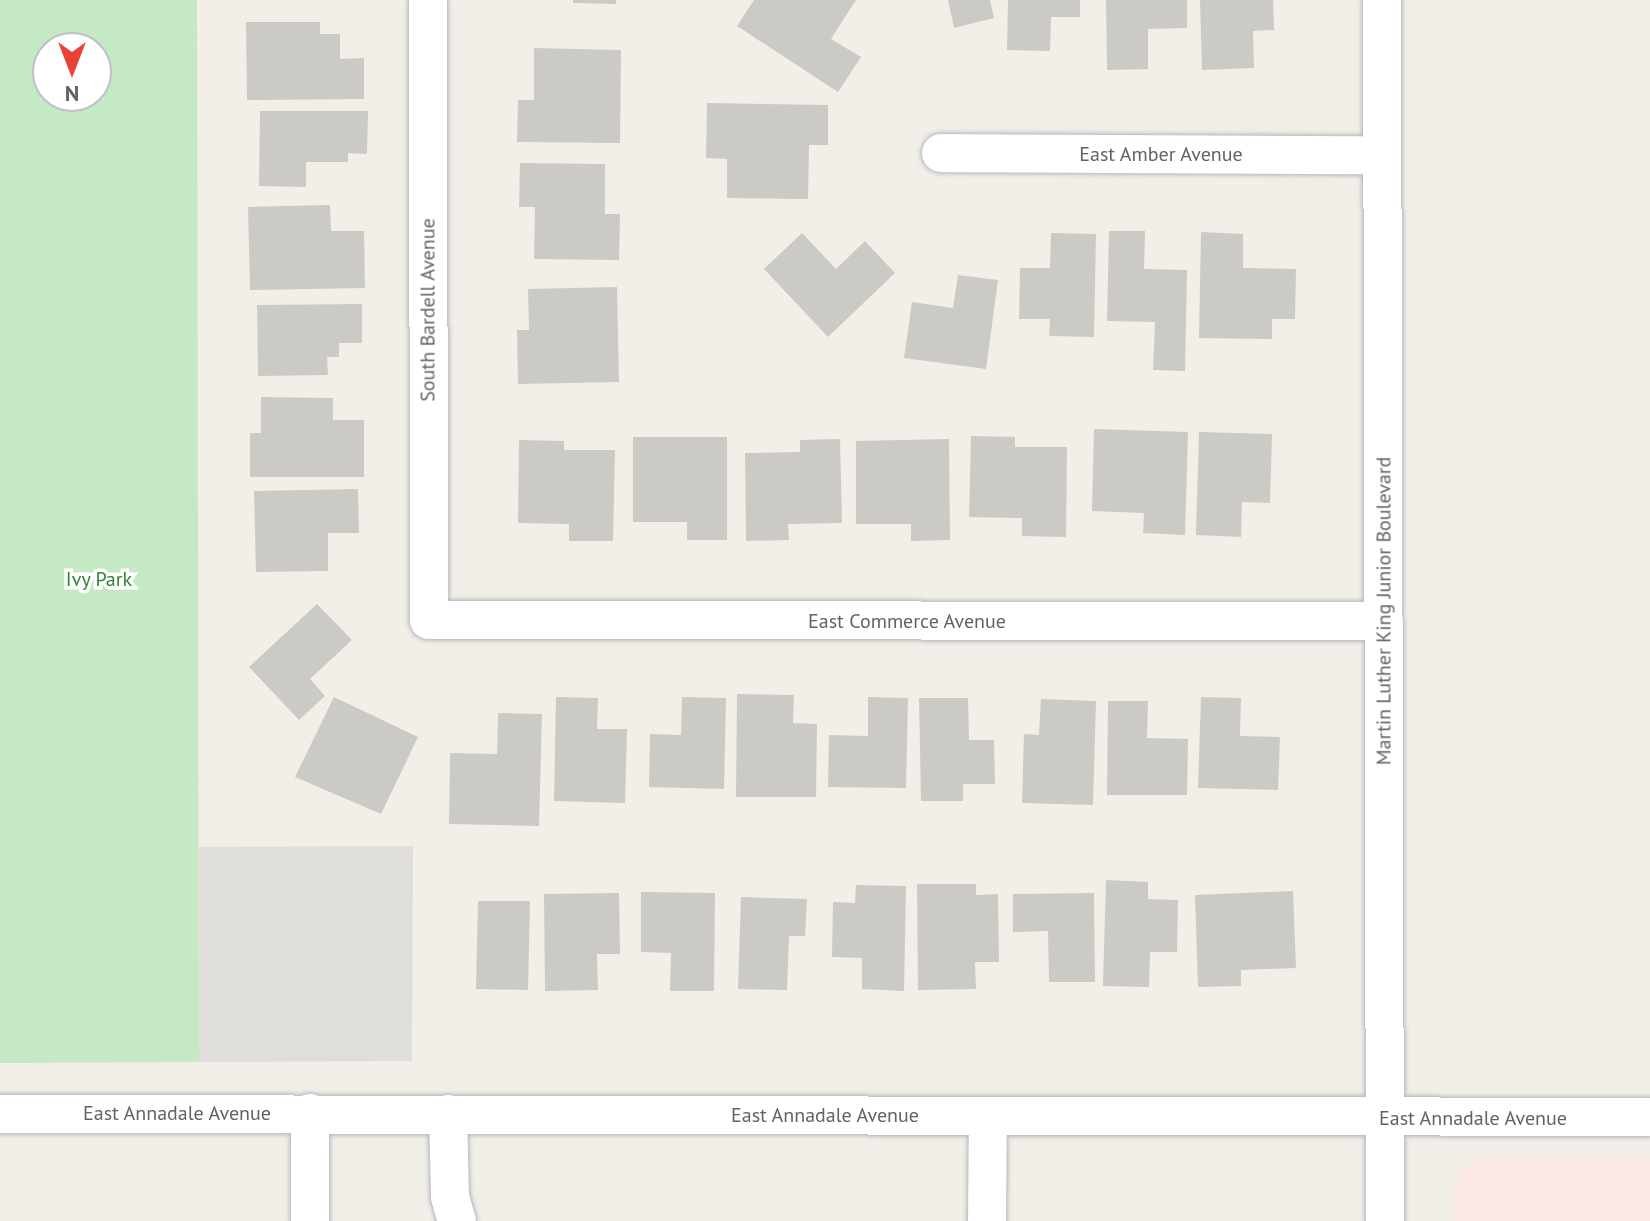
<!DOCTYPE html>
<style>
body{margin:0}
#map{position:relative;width:1650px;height:1221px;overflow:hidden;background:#f1efe8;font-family:"PT Sans",sans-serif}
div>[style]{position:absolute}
.industrial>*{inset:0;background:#e0deda}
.medical>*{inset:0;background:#fce8e6}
.green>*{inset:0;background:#c5e8c5}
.building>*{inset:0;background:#cccac5}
.roads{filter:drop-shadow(0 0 2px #b5b8bc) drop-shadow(0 0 2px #b5b8bc)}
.minor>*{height:38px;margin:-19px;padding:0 19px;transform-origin:19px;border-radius:19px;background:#fff}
span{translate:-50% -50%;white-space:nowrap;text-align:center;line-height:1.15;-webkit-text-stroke:7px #fff;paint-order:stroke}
.street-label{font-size:20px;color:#5f6368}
.park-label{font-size:20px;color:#348238}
.north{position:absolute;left:32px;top:32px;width:80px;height:80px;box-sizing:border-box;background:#fff;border:2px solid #bfc1c3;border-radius:50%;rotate:180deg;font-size:22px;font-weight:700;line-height:32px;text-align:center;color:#5f6368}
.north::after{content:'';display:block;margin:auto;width:28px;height:36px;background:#ea4335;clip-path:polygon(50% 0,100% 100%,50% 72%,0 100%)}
</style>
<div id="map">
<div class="industrial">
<div style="clip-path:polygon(413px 846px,412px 1061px,199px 1062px,199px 847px)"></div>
</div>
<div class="medical">
<div style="clip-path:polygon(1486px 1157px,1650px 1157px,1650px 1221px,1454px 1221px,1454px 1185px,1464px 1167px)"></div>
</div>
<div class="green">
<div style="clip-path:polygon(evenodd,0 0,197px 0,199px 1062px,0 1063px,0 0,48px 48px,96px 48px,96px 96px,48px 96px,48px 48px)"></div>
</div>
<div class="building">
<div style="clip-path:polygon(573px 0,616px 0,616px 4px,573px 3px)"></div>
<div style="clip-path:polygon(754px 0,856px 0,831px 39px,861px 57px,838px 92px,737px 26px)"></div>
<div style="clip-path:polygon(948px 0,990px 0,994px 18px,954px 28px)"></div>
<div style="clip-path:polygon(1008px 0,1080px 0,1080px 17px,1051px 17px,1050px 51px,1007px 50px)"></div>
<div style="clip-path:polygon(1106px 0,1187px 0,1187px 28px,1148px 29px,1148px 69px,1107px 70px)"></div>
<div style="clip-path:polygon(1200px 0,1273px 0,1274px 30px,1253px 31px,1254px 68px,1202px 70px)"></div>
<div style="clip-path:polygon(246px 22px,320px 22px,320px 34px,340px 34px,340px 59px,364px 58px,364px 99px,247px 100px)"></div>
<div style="clip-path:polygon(534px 48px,621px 50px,620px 143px,517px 142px,518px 100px,534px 100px)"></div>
<div style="clip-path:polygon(707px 103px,828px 105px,828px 145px,809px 145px,808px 199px,727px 198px,727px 159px,706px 158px)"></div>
<div style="clip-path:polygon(260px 111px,368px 111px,367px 154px,348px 153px,348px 162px,306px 162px,306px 187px,259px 186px)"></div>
<div style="clip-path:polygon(520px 163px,605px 164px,605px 214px,620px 214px,619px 260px,534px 259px,535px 207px,519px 207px)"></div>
<div style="clip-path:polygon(330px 205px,331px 231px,364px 231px,365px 288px,250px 290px,248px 207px)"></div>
<div style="clip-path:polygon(1109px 231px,1145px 231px,1144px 269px,1187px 270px,1185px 371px,1153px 370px,1155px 322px,1107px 321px)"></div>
<div style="clip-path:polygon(1201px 232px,1243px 234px,1243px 268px,1296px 269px,1295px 319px,1272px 319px,1272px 339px,1199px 338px)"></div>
<div style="clip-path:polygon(802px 233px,836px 269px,865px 241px,895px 273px,828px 337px,764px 269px)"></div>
<div style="clip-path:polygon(1051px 233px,1096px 234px,1094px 337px,1049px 336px,1050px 319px,1019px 319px,1020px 268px,1050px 268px)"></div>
<div style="clip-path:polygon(958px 275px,998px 280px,986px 369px,904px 358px,912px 302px,953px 308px)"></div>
<div style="clip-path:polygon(617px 287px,619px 382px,518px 384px,517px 330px,529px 330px,528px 289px)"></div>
<div style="clip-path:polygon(362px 304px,362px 343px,339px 343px,339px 357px,327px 357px,328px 375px,258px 376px,257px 305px)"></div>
<div style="clip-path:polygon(261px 397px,333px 398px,333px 420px,364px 420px,364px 477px,250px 477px,250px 433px,261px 433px)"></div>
<div style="clip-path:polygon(1094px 429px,1188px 432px,1185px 535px,1143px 533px,1144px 513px,1092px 511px)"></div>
<div style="clip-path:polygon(1199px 432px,1272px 434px,1270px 503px,1242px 502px,1241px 537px,1196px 535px)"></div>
<div style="clip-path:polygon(971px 436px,1015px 437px,1015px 447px,1067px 447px,1066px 537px,1022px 536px,1022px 518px,969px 517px)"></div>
<div style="clip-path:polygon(633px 437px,727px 437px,727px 540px,687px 540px,687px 522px,633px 522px)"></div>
<div style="clip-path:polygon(840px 439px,842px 523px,788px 524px,789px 540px,746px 541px,745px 453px,800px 452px,800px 440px)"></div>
<div style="clip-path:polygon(949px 439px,950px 540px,911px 541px,911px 524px,856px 524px,856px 441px)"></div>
<div style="clip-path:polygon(519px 440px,564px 441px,564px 450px,615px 450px,613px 541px,569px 541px,569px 524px,518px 523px)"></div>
<div style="clip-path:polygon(358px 489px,359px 533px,328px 533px,328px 571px,256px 572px,254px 491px)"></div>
<div style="clip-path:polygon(317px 604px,352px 640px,310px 679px,325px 696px,299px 720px,249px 667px)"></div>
<div style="clip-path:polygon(737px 694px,794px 695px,793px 723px,817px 724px,816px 797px,736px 797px)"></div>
<div style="clip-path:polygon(334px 697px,418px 737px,381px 814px,295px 777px)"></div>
<div style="clip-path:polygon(556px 697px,598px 698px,597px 729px,627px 729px,625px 803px,554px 801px)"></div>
<div style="clip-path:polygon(682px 697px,726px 698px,724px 789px,649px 787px,650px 734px,681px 735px)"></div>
<div style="clip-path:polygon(868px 697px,908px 698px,906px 788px,828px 787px,829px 735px,868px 736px)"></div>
<div style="clip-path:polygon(1201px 697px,1241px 698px,1240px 736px,1280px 737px,1278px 790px,1198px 788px)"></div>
<div style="clip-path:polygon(919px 698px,968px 698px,969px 740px,994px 740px,995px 784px,963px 784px,963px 801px,921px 801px)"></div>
<div style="clip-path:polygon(1041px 699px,1096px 701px,1093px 805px,1022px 803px,1024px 734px,1039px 735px)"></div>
<div style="clip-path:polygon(1108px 701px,1148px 701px,1147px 738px,1188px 739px,1187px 795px,1107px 795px)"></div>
<div style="clip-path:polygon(498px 713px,542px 714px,539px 826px,449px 824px,450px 753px,497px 754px)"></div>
<div style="clip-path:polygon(1106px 880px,1148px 882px,1148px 899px,1178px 900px,1177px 952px,1150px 952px,1149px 987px,1103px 986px)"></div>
<div style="clip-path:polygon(917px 884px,976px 884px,976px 895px,998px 894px,999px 962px,975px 962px,976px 989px,918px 990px)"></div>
<div style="clip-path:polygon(856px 885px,906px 886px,904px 991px,862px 989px,862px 958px,832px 957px,833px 902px,855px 903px)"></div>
<div style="clip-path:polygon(1293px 891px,1296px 968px,1241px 970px,1241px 986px,1198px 987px,1195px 895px)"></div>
<div style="clip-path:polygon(641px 892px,715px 893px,714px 991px,670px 991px,671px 953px,641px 952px)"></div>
<div style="clip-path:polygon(619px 893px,620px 954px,597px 954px,598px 990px,545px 991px,544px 894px)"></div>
<div style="clip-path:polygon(1094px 893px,1095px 982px,1049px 982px,1048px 931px,1013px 932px,1013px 894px)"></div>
<div style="clip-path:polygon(741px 897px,807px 899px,805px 936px,789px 936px,787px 990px,738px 989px)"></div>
<div style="clip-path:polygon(478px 901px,530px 901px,528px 990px,476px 989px)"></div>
</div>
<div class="roads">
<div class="minor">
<div style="left:428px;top:0;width:620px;rotate:89.91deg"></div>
<div style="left:429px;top:620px;width:955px;rotate:0.06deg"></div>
<div style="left:1382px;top:0;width:1221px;rotate:89.86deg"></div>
<div style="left:941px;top:153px;width:441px;rotate:0.3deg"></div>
<div style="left:0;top:1114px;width:1650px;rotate:0.1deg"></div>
<div style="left:448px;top:1114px;width:83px;rotate:88.6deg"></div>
<div style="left:450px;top:1197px;width:25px;rotate:74deg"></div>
<div style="left:310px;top:1221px;width:108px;rotate:-90deg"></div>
<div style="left:987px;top:1221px;width:105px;rotate:-89.5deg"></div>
</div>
</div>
<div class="street-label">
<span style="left:1161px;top:154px">East Amber Avenue</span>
<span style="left:428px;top:310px;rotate:-90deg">South Bardell Avenue</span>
<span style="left:1384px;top:611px;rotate:-90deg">Martin Luther King Junior Boulevard</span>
<span style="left:907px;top:621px">East Commerce Avenue</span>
<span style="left:177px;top:1113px">East Annadale Avenue</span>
<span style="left:825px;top:1115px">East Annadale Avenue</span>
<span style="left:1473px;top:1118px">East Annadale Avenue</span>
</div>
<div class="park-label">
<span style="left:99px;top:579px">Ivy Park</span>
</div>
<div class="north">N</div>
</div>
